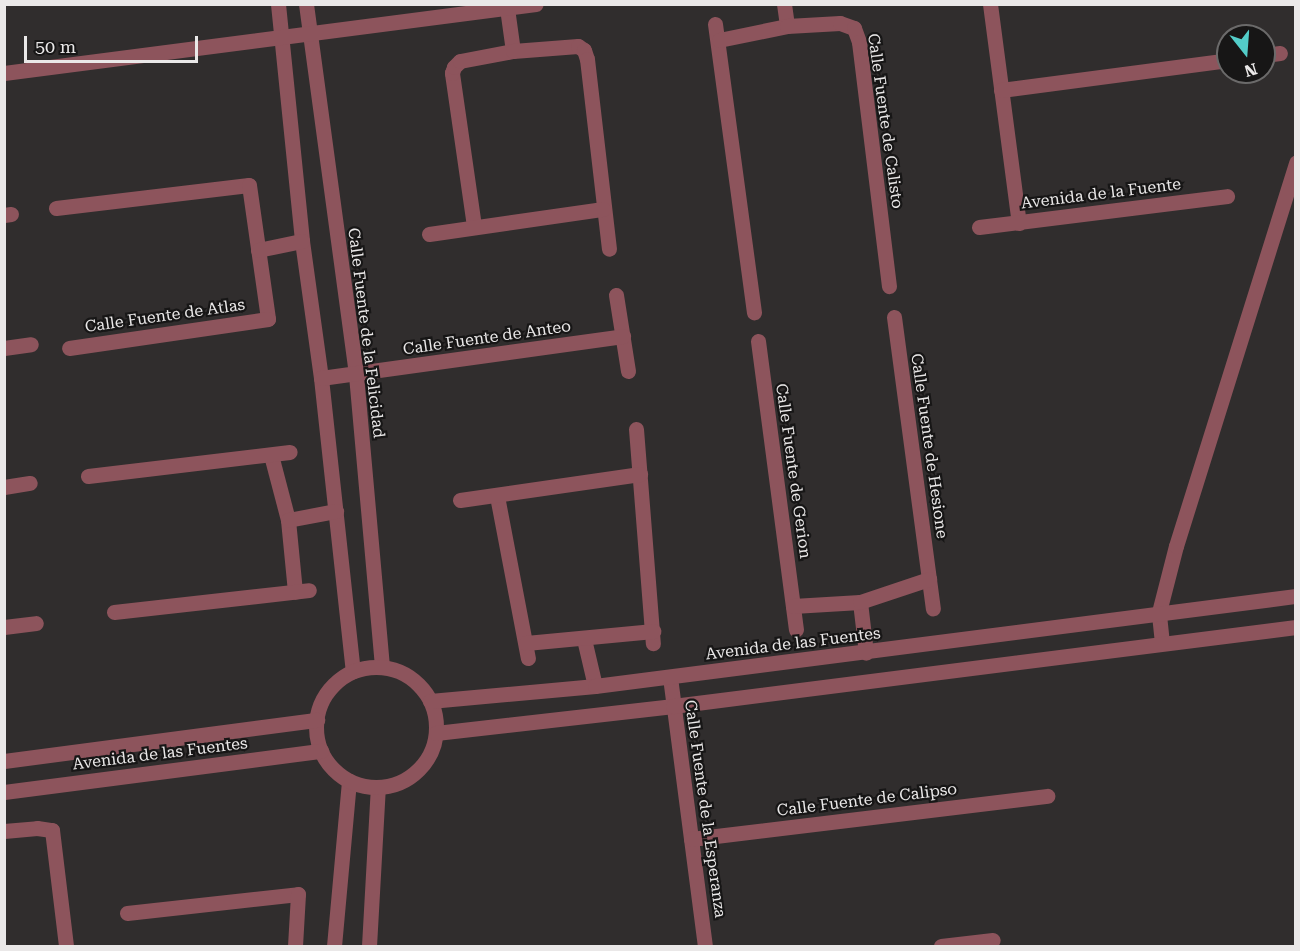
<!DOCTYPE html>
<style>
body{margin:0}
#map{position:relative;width:1300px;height:951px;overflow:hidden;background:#302d2d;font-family:"Roboto Serif",serif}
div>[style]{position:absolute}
.minor>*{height:15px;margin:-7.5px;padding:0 7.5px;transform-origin:7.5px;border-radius:7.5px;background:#8d545c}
.tertiary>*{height:15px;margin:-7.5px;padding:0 7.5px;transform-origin:7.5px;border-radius:7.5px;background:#8d545c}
.tertiary>.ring{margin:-7.5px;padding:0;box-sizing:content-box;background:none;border:15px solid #8d545c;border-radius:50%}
span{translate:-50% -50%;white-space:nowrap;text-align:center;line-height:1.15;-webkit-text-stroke:4.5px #171616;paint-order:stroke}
.street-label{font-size:16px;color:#eae8e8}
.frame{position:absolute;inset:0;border:6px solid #eae8e8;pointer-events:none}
.north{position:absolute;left:1216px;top:24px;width:60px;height:60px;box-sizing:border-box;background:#171616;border:2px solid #6b6a6a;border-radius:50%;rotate:163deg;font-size:16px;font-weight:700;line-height:24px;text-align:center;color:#eae8e8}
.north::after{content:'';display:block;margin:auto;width:21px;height:27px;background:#53cdc9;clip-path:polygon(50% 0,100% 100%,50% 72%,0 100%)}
.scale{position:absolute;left:24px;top:36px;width:174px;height:27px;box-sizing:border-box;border:3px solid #eae8e8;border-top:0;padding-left:8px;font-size:18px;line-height:21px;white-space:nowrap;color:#eae8e8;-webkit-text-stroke:4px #171616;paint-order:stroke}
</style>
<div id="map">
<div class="minor">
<div style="left:278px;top:4px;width:238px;rotate:84.2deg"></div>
<div style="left:302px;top:241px;width:138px;rotate:82.1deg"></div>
<div style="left:321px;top:378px;width:295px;rotate:83.8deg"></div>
<div style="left:306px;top:4px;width:374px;rotate:82.3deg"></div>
<div style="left:356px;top:375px;width:293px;rotate:84.9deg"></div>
<div style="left:784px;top:4px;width:22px;rotate:82deg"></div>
<div style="left:990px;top:4px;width:221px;rotate:82.5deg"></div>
<div style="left:507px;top:8px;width:43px;rotate:82.1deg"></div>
<div style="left:715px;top:24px;width:291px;rotate:82.3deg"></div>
<div style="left:719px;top:40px;width:69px;rotate:-11.6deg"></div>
<div style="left:787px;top:26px;width:53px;rotate:-3.2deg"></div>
<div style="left:840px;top:23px;width:15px;rotate:20deg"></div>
<div style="left:854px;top:28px;width:15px;rotate:70deg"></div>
<div style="left:859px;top:42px;width:246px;rotate:83deg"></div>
<div style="left:1264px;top:55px;width:16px;rotate:-7deg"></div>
<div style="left:4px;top:73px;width:536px;rotate:-7.39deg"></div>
<div style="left:1001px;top:90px;width:229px;rotate:-7.5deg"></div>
<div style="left:56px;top:208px;width:194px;rotate:-6.8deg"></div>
<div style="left:249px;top:185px;width:135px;rotate:81.9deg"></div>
<div style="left:268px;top:319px;width:201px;rotate:171.7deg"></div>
<div style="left:4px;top:215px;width:7px;rotate:-8deg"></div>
<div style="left:474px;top:226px;width:155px;rotate:-98.2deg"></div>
<div style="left:452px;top:73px;width:6px;rotate:-72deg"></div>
<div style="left:454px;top:67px;width:8px;rotate:-45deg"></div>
<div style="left:460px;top:61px;width:54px;rotate:-10.7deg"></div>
<div style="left:513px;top:51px;width:65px;rotate:-4.4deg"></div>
<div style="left:578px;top:46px;width:7px;rotate:34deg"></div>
<div style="left:584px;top:50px;width:9px;rotate:72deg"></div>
<div style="left:587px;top:59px;width:191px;rotate:83.4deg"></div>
<div style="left:979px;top:227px;width:250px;rotate:-7.1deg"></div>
<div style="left:429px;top:234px;width:176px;rotate:-8.2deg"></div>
<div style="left:258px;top:250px;width:45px;rotate:-11.6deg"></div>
<div style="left:616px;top:295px;width:77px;rotate:81deg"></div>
<div style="left:894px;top:317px;width:294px;rotate:82.4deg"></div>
<div style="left:758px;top:341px;width:291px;rotate:82.5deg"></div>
<div style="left:4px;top:348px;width:27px;rotate:-8deg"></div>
<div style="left:321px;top:378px;width:305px;rotate:-7.9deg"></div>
<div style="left:636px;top:429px;width:215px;rotate:85.5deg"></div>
<div style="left:271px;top:455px;width:67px;rotate:75.3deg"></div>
<div style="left:288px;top:520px;width:72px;rotate:84.4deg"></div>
<div style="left:88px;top:476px;width:203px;rotate:-6.8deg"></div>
<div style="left:4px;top:487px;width:26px;rotate:-9deg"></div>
<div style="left:497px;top:496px;width:165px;rotate:79.2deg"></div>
<div style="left:460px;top:500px;width:182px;rotate:-8.2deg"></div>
<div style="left:288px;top:520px;width:49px;rotate:-10.6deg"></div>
<div style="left:860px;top:602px;width:51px;rotate:83.3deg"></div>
<div style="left:793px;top:606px;width:67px;rotate:-3.4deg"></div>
<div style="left:860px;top:602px;width:73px;rotate:-18.4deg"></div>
<div style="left:114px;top:612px;width:196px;rotate:-6.4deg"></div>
<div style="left:4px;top:627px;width:32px;rotate:-7deg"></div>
<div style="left:584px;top:639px;width:48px;rotate:76.8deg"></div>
<div style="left:526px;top:643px;width:128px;rotate:-5.4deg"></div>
<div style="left:1162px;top:643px;width:31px;rotate:-96deg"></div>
<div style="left:1159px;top:612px;width:68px;rotate:-75.6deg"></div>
<div style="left:1176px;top:546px;width:402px;rotate:-72.6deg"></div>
<div style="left:670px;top:677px;width:271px;rotate:82.6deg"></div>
<div style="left:4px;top:831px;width:33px;rotate:-5deg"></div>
<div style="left:37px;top:828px;width:15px;rotate:8deg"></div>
<div style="left:52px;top:830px;width:117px;rotate:83.1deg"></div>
<div style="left:691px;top:839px;width:359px;rotate:-6.9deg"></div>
<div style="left:127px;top:913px;width:172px;rotate:-6.3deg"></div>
<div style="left:298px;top:894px;width:52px;rotate:93.3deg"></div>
<div style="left:334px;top:946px;width:166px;rotate:-84.8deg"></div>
<div style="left:369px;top:946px;width:159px;rotate:-86.8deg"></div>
<div style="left:941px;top:946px;width:52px;rotate:-6.6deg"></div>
</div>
<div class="tertiary">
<div class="ring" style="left:316px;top:667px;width:105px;height:105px"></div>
<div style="left:430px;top:701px;width:166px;rotate:-5.2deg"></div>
<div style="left:595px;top:686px;width:707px;rotate:-7.32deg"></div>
<div style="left:436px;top:733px;width:239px;rotate:-6.5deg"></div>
<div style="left:673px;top:706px;width:628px;rotate:-7.23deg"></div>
<div style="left:4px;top:761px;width:316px;rotate:-7.5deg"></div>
<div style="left:4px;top:792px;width:320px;rotate:-7.4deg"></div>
</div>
<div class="street-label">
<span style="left:885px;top:121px;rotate:82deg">Calle Fuente de Calisto</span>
<span style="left:1101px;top:194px;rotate:-7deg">Avenida de la Fuente</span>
<span style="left:165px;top:316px;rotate:-8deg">Calle Fuente de Atlas</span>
<span style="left:366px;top:333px;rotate:83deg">Calle Fuente de la Felicidad</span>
<span style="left:487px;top:338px;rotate:-8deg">Calle Fuente de Anteo</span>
<span style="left:929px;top:446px;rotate:82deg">Calle Fuente de Hesione</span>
<span style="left:793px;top:471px;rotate:82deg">Calle Fuente de Gerion</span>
<span style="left:793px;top:644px;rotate:-7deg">Avenida de las Fuentes</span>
<span style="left:160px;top:754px;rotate:-7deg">Avenida de las Fuentes</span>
<span style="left:867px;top:800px;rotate:-7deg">Calle Fuente de Calipso</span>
<span style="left:705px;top:809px;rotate:82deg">Calle Fuente de la Esperanza</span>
</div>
<div class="frame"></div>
<div class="north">N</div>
<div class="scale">50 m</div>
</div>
